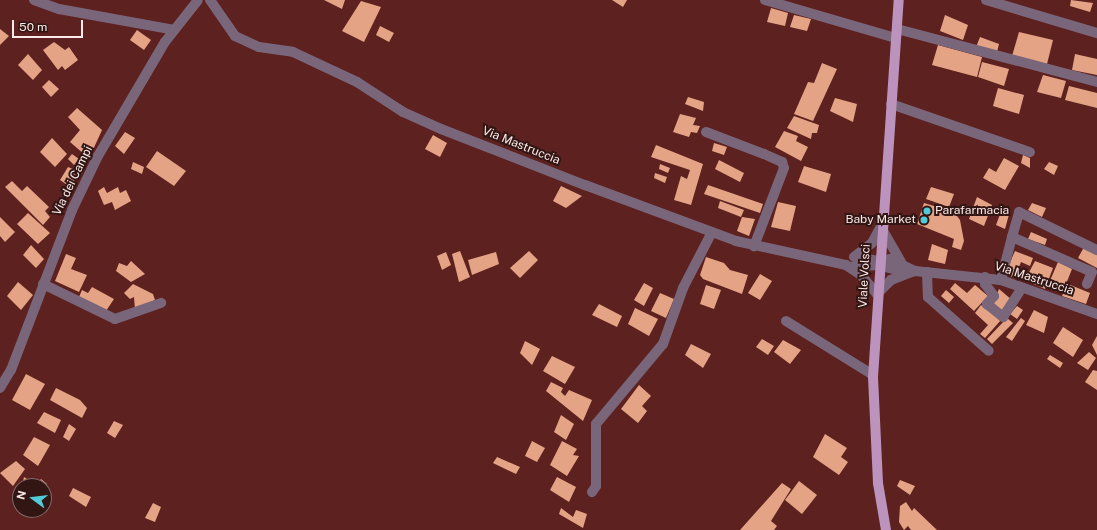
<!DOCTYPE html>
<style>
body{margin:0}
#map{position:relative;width:1097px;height:530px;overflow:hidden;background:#5d211f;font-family:"Public Sans",sans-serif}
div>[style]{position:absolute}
.building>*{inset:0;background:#e5a385}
.minor>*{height:10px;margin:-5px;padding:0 5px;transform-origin:5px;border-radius:5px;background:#7a667b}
.major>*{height:10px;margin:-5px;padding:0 5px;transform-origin:5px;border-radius:5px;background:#bb93bd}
.dots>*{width:11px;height:11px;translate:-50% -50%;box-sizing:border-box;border:2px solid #311614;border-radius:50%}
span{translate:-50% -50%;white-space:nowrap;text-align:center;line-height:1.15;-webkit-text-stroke:4px #311614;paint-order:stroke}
.street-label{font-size:12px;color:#fbeae9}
.poi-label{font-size:12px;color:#fbeae9}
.left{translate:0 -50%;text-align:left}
.right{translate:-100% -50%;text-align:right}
.north{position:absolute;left:12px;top:478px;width:40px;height:40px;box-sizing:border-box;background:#311614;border:1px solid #826b69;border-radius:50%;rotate:285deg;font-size:11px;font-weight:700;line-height:16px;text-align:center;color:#fbeae9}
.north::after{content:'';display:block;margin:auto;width:14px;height:18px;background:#52cbd8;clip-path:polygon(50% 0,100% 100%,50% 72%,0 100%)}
.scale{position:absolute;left:12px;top:20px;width:71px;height:18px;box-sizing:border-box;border:2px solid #fbeae9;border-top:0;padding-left:5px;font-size:12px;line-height:14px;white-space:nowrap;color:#fbeae9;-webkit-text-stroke:3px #311614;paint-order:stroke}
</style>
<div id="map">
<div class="building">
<div style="clip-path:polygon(324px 0,345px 0,342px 9px)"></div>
<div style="clip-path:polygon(612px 0,627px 0,623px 7px)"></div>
<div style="clip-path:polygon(1071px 0,1093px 3px,1090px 12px,1070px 6px)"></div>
<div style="clip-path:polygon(361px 1px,381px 7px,364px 42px,342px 31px)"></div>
<div style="clip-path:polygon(771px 8px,788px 13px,785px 26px,767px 22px)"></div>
<div style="clip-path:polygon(794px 15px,811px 19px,807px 31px,790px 27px)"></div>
<div style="clip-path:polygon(945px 15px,968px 25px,963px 40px,940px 31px)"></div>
<div style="clip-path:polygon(380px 26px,394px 33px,389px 42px,376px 35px)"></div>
<div style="clip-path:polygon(0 29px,9px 36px,0 45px)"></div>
<div style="clip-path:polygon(137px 30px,151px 40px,144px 50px,130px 40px)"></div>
<div style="clip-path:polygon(1019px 32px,1053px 40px,1047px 64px,1012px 56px)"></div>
<div style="clip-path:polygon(980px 37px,999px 44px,997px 52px,976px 47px)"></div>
<div style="clip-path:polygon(54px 42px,65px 50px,69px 47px,78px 60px,65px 70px,62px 66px,58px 70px,43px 50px)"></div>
<div style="clip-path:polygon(938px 45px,982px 57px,977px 77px,932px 65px)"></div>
<div style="clip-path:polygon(28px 54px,42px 70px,33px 80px,18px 65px)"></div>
<div style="clip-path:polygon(1075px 54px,1097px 59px,1097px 75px,1072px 70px)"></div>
<div style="clip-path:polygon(982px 62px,1009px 69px,1004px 86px,978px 77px)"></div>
<div style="clip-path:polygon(822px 63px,837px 69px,813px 121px,794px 114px,808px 82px,814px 83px)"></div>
<div style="clip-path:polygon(1043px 75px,1066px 81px,1061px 98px,1037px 92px)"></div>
<div style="clip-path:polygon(49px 80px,59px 89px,51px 97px,42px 87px)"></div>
<div style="clip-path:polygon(1069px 86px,1097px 93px,1097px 108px,1065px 100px)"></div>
<div style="clip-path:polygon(998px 88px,1024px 95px,1019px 114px,993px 106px)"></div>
<div style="clip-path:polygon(688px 97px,704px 102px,703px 111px,685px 104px)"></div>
<div style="clip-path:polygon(835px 98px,857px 104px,853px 122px,830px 111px)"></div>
<div style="clip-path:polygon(77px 108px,102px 130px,92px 152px,88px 149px,84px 154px,70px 142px,80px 130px,68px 117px)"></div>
<div style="clip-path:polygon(680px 114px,696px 118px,693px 125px,700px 126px,697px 133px,691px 132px,689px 137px,673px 132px)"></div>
<div style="clip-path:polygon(794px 116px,819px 125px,817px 133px,812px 133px,811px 139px,787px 128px)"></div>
<div style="clip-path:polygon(784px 131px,798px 136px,796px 141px,808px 147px,801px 161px,775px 147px)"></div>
<div style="clip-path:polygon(125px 132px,135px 138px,124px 154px,115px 146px)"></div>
<div style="clip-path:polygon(433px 135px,447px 143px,440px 157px,425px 149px)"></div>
<div style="clip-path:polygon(52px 138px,67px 154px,55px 167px,40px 152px)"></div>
<div style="clip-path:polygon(714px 143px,727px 147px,724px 155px,712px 151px)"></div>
<div style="clip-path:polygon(656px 145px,703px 164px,691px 205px,674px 200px,681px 176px,687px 179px,690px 170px,651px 157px)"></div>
<div style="clip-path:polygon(157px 151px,186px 171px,174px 186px,146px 167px)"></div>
<div style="clip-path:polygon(72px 154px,79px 159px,74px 165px,68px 159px)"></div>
<div style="clip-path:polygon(1023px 155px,1030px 158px,1030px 168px,1021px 163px)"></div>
<div style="clip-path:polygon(1004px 158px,1019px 166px,1005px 190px,983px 178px,989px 168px,996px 172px)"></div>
<div style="clip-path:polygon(719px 160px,744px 173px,740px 182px,715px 169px)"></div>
<div style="clip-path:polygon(133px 162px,144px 167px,142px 174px,131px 169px)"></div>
<div style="clip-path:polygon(1049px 162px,1058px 166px,1054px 175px,1044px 169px)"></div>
<div style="clip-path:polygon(660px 164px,670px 168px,668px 173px,659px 169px)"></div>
<div style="clip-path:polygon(804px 166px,831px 174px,826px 192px,798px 182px)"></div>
<div style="clip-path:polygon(68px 167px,80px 172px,70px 187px,60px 180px)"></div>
<div style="clip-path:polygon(655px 173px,667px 177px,665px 183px,654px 178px)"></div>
<div style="clip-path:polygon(12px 181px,22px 191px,27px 186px,49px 207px,45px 211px,50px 217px,43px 225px,5px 187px)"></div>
<div style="clip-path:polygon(708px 185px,763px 204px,760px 213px,704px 194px)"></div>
<div style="clip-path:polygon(561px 186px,582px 196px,566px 208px,553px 201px)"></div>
<div style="clip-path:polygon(104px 187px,107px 193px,118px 187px,120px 193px,126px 190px,131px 201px,115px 210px,112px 202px,104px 205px,98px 191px)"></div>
<div style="clip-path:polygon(931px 187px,954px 194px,949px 207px,926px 199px)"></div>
<div style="clip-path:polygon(977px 197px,992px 205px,984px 226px,969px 219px)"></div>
<div style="clip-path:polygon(720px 201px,744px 210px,741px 217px,718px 208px)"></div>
<div style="clip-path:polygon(778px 202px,796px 206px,790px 231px,771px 227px)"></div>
<div style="clip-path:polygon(924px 203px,954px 212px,960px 220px,964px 241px,961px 250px,952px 247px,954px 239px,917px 224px)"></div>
<div style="clip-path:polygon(1032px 203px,1046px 208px,1042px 217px,1028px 210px)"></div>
<div style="clip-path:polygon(1002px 209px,1010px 211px,1005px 229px,996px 225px)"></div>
<div style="clip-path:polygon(28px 213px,50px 233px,38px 244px,17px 224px)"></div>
<div style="clip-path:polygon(0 217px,15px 232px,5px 242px,0 236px)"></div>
<div style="clip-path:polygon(742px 217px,755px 219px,749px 236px,737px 231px)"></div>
<div style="clip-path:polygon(1031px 232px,1047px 239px,1045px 245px,1028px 239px)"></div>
<div style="clip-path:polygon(932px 244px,948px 250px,945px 264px,928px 260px)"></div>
<div style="clip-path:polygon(31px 245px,44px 259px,36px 268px,23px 255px)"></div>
<div style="clip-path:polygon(1084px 247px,1097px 253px,1097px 268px,1078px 258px)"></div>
<div style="clip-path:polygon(460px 251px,470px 277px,459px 282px,452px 254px)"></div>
<div style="clip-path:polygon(529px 251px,538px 260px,520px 278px,510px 268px)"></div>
<div style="clip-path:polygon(1015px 251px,1033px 258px,1030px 266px,1021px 262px,1015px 278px,1005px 274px)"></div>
<div style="clip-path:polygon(446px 252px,451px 265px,442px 270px,437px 256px)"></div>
<div style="clip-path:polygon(496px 252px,499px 264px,472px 275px,468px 260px)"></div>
<div style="clip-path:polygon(66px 254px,76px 258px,71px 269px,87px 275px,79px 292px,55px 281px)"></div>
<div style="clip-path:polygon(706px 257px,724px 263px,730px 270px,748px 275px,742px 294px,703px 279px,700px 275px)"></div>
<div style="clip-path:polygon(131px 261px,145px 274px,131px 282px,116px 271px,119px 263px,127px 266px)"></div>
<div style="clip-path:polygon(1035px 261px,1053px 268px,1045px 289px,1025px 280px)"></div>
<div style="clip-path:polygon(1058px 262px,1072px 269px,1064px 289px,1049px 283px)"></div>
<div style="clip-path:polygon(760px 274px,772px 281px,760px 300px,748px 293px)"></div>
<div style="clip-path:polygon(18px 282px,33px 295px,21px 310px,7px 296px)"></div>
<div style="clip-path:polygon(644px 283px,653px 288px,644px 306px,634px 300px)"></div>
<div style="clip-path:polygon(955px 283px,967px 293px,975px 285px,988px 296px,974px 311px,950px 289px)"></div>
<div style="clip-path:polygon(133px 284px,153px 294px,155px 300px,135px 310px,134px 297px,130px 299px,124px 293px)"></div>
<div style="clip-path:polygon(1068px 284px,1090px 293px,1086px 304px,1062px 296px)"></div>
<div style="clip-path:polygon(706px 285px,721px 290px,714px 309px,700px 304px)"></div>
<div style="clip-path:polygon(92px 287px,114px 299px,106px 311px,79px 297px,82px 290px,88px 293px)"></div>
<div style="clip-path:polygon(999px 289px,1012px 300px,1002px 314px,992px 305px)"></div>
<div style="clip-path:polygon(946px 290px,954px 297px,949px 303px,941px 296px)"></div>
<div style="clip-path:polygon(660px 293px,674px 299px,666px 318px,651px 311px)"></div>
<div style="clip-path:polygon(599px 304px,622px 316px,617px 327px,592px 315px)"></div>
<div style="clip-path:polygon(981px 305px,1001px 320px,985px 338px,980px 334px,988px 325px,975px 313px)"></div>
<div style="clip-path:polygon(1017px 306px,1023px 310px,1017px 319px,1010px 314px)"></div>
<div style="clip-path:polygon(635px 308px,658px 319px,649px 336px,628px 324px)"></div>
<div style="clip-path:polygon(1034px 310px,1048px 317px,1044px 333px,1026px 325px)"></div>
<div style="clip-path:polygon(1007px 318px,1013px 323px,992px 344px,987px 339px)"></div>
<div style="clip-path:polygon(1021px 318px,1025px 321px,1012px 341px,1006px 337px)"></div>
<div style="clip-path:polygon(1063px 327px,1083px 340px,1073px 357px,1053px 343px)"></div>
<div style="clip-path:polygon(1097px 336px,1097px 355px,1092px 345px)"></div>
<div style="clip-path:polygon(762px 339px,774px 346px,768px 355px,756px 347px)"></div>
<div style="clip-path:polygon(783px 340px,801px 350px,790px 364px,774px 352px)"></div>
<div style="clip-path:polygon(525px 341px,540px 349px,532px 365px,520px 353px)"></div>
<div style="clip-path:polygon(691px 344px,711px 354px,703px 368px,685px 355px)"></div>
<div style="clip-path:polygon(1089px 352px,1096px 358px,1088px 370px,1077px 363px)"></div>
<div style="clip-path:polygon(1050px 355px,1063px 363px,1060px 368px,1047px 359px)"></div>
<div style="clip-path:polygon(552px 356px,575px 367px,565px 384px,543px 371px)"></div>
<div style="clip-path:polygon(1093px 370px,1097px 371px,1097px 390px,1085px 382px)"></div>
<div style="clip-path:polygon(26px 374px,45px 384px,30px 410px,12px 400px)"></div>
<div style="clip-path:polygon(551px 382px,563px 388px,561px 392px,565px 396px,569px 390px,592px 400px,583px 421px,546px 391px)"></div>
<div style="clip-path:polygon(639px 385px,651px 396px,642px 406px,647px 411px,638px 423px,621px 409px)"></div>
<div style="clip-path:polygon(56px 388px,80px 400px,87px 408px,82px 418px,50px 400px)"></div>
<div style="clip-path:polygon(44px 412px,61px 420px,55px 433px,37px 423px)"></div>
<div style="clip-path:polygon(561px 415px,574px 424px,566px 440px,554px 432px)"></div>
<div style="clip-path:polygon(114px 421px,123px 425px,115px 438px,107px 433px)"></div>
<div style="clip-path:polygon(69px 424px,76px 429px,69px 441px,63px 437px)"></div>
<div style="clip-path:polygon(825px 434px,847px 448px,841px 457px,848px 462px,839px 475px,813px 457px)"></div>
<div style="clip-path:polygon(34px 437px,50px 445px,38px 466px,23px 455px)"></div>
<div style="clip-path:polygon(532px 441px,545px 448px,537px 462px,525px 456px)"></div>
<div style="clip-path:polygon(562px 441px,577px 449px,573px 455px,579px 456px,567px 476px,550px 465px)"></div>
<div style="clip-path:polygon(497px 457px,520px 467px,516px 474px,493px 463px)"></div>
<div style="clip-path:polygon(16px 461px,25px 469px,13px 486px,0 473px)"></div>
<div style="clip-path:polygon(24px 477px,36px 485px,41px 479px,47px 484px,44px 488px,22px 486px)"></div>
<div style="clip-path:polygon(557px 477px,576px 487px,569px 502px,550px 490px)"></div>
<div style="clip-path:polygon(900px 480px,915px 486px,910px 495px,897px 486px)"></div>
<div style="clip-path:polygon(799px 481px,817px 495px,802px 514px,785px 500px)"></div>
<div style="clip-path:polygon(782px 483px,791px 489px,771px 521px,777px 526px,774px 530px,740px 530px)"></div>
<div style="clip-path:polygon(73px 488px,91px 497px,86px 507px,69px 496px)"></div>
<div style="clip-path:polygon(906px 502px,912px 511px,914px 508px,937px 530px,911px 530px,908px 526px,904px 530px,899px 522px,900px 506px)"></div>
<div style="clip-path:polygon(153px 503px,161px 507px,155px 522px,145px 518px)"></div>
<div style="clip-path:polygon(561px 508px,573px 517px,576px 510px,587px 514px,583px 528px,559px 514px)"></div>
</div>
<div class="minor">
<div style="left:34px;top:0;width:27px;rotate:20deg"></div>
<div style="left:59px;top:9px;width:117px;rotate:10.3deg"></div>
<div style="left:210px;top:0;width:44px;rotate:55.2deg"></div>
<div style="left:235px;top:36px;width:26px;rotate:25deg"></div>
<div style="left:259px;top:47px;width:34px;rotate:8deg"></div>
<div style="left:293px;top:52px;width:71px;rotate:25.1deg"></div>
<div style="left:357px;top:82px;width:55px;rotate:33.1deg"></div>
<div style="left:403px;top:112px;width:42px;rotate:24.1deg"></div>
<div style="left:441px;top:129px;width:155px;rotate:21.3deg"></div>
<div style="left:585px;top:185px;width:161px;rotate:20.3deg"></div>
<div style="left:736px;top:241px;width:113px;rotate:12.3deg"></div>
<div style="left:846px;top:265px;width:18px;rotate:34deg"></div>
<div style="left:861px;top:275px;width:25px;rotate:50deg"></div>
<div style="left:877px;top:294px;width:20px;rotate:-45deg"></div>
<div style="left:891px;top:280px;width:26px;rotate:-21deg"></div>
<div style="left:765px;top:0;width:136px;rotate:16.2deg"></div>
<div style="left:986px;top:0;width:116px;rotate:16.6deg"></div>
<div style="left:897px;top:29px;width:207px;rotate:14.8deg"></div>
<div style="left:891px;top:104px;width:147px;rotate:19.1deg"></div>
<div style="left:706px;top:132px;width:62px;rotate:20.8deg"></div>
<div style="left:764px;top:154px;width:20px;rotate:24deg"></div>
<div style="left:782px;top:162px;width:6px;rotate:72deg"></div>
<div style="left:784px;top:168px;width:84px;rotate:111deg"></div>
<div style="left:882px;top:229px;width:38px;rotate:60deg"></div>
<div style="left:1012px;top:237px;width:26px;rotate:-74deg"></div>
<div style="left:1019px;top:212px;width:87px;rotate:26deg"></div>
<div style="left:854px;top:257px;width:23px;rotate:-38deg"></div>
<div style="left:872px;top:243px;width:19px;rotate:-62deg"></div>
<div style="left:856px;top:257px;width:23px;rotate:10deg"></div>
<div style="left:879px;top:261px;width:11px;rotate:-10deg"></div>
<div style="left:890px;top:259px;width:28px;rotate:26deg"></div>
<div style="left:915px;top:271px;width:86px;rotate:6deg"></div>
<div style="left:1001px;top:280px;width:102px;rotate:19.5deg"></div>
<div style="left:850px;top:267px;width:28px;rotate:-4deg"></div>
<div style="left:878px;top:265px;width:27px;rotate:15deg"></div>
<div style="left:927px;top:272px;width:25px;rotate:88deg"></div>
<div style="left:928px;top:297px;width:81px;rotate:41.5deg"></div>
<div style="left:985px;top:277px;width:7px;rotate:90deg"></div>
<div style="left:985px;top:284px;width:15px;rotate:53deg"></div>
<div style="left:994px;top:296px;width:11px;rotate:131deg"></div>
<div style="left:987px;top:304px;width:21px;rotate:39deg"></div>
<div style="left:1003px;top:317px;width:35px;rotate:-57deg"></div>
<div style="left:1001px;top:280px;width:44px;rotate:-75.7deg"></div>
<div style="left:1012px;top:237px;width:87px;rotate:23.6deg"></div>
<div style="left:1092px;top:272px;width:13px;rotate:113deg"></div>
<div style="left:43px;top:284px;width:80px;rotate:25.9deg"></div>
<div style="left:115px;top:319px;width:49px;rotate:-19.2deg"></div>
<div style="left:786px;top:321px;width:102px;rotate:31.8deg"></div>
<div style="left:0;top:388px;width:21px;rotate:-59deg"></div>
<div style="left:11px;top:370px;width:171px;rotate:-69.1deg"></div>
<div style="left:72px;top:210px;width:60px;rotate:-64.3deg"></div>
<div style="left:98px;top:156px;width:132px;rotate:-59.6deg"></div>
<div style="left:165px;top:42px;width:53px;rotate:-51.8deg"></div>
<div style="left:592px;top:492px;width:7px;rotate:-56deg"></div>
<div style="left:596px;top:486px;width:62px;rotate:-90deg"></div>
<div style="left:596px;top:424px;width:104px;rotate:-50.1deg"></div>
<div style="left:663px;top:344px;width:59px;rotate:-70.3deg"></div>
<div style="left:683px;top:288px;width:63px;rotate:-62.6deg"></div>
</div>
<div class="major">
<div style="left:886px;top:530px;width:48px;rotate:-99.7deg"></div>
<div style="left:878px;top:483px;width:106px;rotate:-92.7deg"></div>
<div style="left:873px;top:377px;width:378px;rotate:-86.1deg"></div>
</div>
<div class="dots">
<div style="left:927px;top:211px;background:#52cbd8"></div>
<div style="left:924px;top:220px;background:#52cbd8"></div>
</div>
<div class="street-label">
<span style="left:521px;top:146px;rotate:22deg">Via Mastruccia</span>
<span style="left:73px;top:181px;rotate:-64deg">Via dei Campi</span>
<span style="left:865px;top:276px;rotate:-87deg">Viale Volsci</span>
<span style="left:1034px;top:279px;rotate:18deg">Via Mastruccia</span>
</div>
<div class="poi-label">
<span class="left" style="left:935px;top:211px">Parafarmacia</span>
<span class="right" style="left:916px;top:220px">Baby Market</span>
</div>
<div class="north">N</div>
<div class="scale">50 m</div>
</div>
